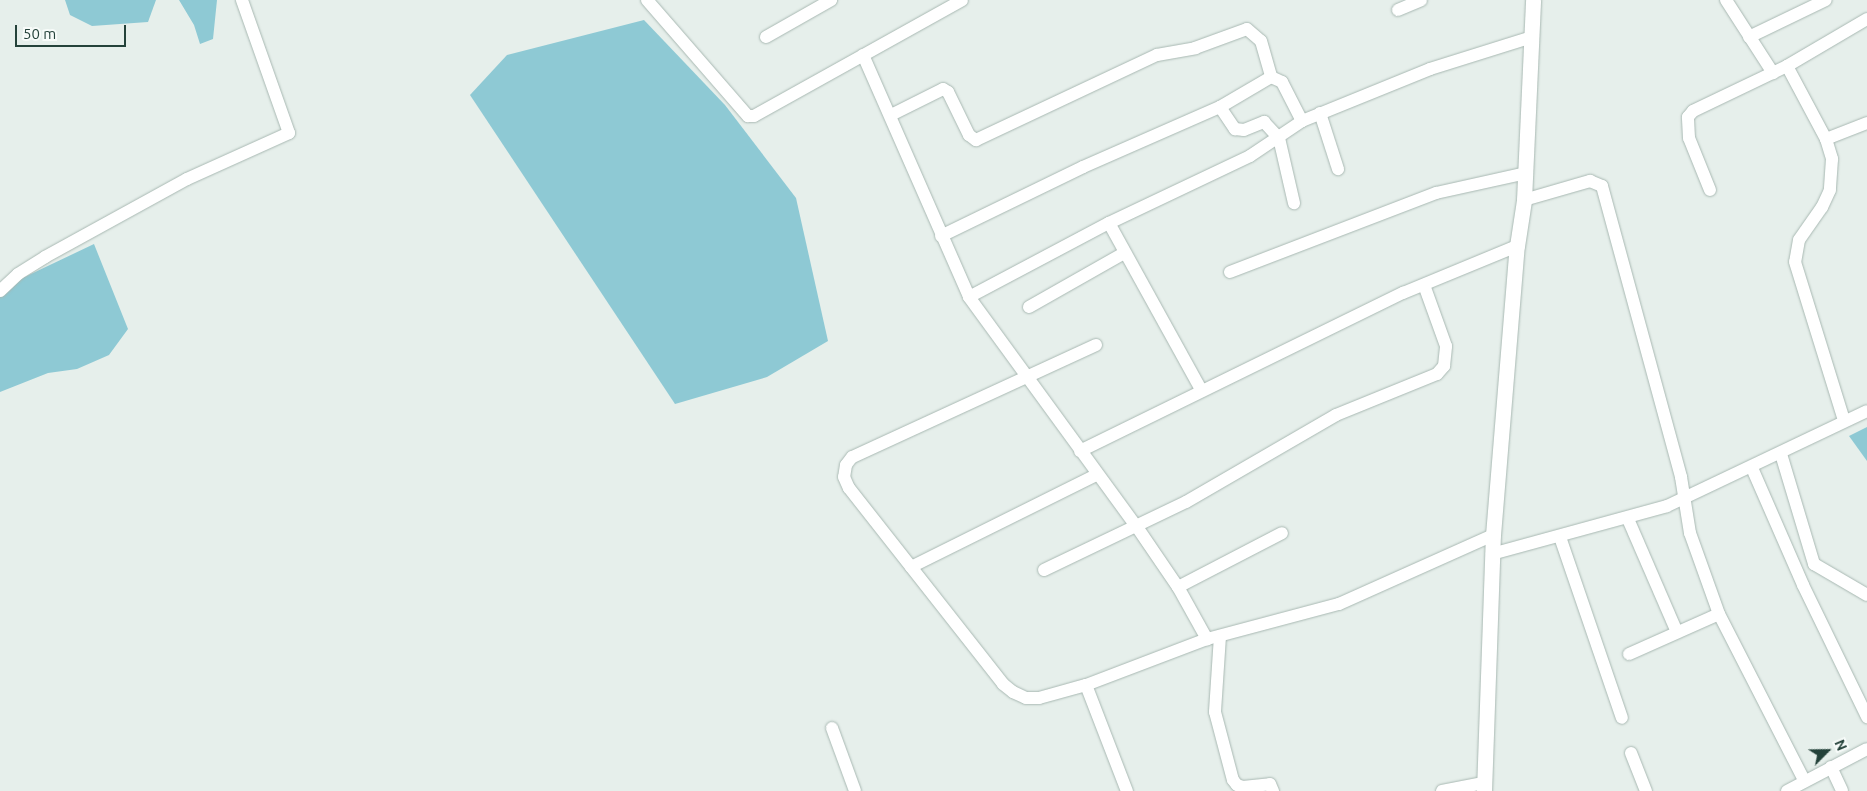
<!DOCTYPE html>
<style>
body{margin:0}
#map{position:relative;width:1867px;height:791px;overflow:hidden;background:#e6efeb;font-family:Ubuntu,sans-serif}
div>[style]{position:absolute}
.water>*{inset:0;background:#8ec9d4}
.roads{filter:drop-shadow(0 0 1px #a8b8b2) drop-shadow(0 0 1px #a8b8b2)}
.minor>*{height:12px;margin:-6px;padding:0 6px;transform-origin:6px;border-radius:6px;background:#fff}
.secondary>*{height:15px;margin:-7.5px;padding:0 7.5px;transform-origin:7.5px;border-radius:7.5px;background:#fff}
span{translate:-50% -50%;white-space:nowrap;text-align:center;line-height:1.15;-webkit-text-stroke:4.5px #f7fbf9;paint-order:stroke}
.north{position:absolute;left:1802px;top:726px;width:50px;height:50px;-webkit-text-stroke:4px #f7fbf9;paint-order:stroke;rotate:67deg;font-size:14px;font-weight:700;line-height:20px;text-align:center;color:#24423a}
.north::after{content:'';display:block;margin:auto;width:18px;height:22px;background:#24423a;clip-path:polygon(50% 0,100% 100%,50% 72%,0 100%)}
.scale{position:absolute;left:15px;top:25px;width:111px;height:22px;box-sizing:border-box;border:2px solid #24423a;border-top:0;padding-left:6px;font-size:15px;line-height:18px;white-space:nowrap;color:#24423a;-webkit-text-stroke:4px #f7fbf9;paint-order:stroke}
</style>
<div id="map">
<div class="water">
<div style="clip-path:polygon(65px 0,156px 0,148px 22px,92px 26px,70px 15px)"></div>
<div style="clip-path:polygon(179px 0,217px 0,213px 39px,200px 44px,194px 25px)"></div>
<div style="clip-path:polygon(644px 20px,725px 105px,796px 198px,828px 341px,767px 377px,675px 404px,470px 95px,507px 55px)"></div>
<div style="clip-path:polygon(94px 244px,128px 329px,109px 355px,77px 369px,48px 373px,0 392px,0 297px,12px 283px)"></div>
<div style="clip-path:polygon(1867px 427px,1867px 461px,1849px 436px)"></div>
</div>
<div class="roads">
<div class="minor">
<div style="left:647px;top:0;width:154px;rotate:49deg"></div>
<div style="left:748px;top:116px;width:6px"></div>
<div style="left:754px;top:116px;width:238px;rotate:-29.1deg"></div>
<div style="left:1726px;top:0;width:87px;rotate:57.2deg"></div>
<div style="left:1398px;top:10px;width:25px;rotate:-23deg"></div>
<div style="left:766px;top:37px;width:75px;rotate:-29.6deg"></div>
<div style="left:1749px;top:37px;width:85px;rotate:-25.7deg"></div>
<div style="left:863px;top:55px;width:264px;rotate:66.3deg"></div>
<div style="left:969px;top:297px;width:285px;rotate:53.9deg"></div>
<div style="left:1137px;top:527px;width:73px;rotate:55.7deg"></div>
<div style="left:1178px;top:587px;width:60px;rotate:60.9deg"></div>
<div style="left:1787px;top:66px;width:83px;rotate:61.9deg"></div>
<div style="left:1826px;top:139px;width:21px;rotate:73deg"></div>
<div style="left:1832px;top:159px;width:31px;rotate:94deg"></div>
<div style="left:1830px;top:190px;width:19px;rotate:115deg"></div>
<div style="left:1822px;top:207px;width:40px;rotate:124.9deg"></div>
<div style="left:1799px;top:240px;width:22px;rotate:100deg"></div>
<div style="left:1795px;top:262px;width:165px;rotate:72.8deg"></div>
<div style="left:1220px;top:107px;width:27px;rotate:56deg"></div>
<div style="left:1235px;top:129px;width:9px;rotate:6deg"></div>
<div style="left:1244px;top:130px;width:22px;rotate:-22deg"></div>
<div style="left:1264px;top:122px;width:22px;rotate:47deg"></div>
<div style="left:1279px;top:138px;width:67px;rotate:77deg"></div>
<div style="left:1320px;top:113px;width:59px;rotate:72.2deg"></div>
<div style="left:891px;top:115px;width:58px;rotate:-26.6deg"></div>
<div style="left:943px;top:89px;width:6px;rotate:31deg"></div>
<div style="left:948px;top:92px;width:48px;rotate:64deg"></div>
<div style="left:969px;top:135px;width:9px;rotate:36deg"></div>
<div style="left:976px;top:140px;width:200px;rotate:-25.2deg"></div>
<div style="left:1157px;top:55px;width:39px;rotate:-10deg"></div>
<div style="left:1195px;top:48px;width:55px;rotate:-20.1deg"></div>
<div style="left:1247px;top:29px;width:18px;rotate:41deg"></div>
<div style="left:1261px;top:41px;width:37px;rotate:74deg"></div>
<div style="left:1826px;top:139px;width:44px;rotate:-21.3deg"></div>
<div style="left:1710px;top:190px;width:56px;rotate:-112deg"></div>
<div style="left:1689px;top:138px;width:21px;rotate:-93deg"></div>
<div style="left:1688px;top:117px;width:8px;rotate:-50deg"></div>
<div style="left:1693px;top:111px;width:104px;rotate:-25.6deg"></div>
<div style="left:1787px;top:66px;width:93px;rotate:-30.4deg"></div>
<div style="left:1524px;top:200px;width:69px;rotate:-16.1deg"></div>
<div style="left:1590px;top:181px;width:13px;rotate:23deg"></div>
<div style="left:1602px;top:186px;width:302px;rotate:74.8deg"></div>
<div style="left:1681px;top:477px;width:57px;rotate:80.9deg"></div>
<div style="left:1690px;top:533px;width:86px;rotate:70.3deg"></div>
<div style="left:1719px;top:614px;width:186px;rotate:62.9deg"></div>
<div style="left:1109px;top:223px;width:191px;rotate:61.1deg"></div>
<div style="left:941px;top:236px;width:158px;rotate:-25.9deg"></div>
<div style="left:1083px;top:167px;width:150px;rotate:-23.7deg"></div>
<div style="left:1220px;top:107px;width:59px;rotate:-30.5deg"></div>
<div style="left:1271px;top:77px;width:12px;rotate:24deg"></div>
<div style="left:1282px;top:82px;width:44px;rotate:62.9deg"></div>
<div style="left:1230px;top:272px;width:221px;rotate:-21deg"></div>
<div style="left:1436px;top:193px;width:92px;rotate:-12.5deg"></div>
<div style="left:0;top:291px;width:25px;rotate:-43deg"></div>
<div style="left:18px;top:274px;width:32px;rotate:-32deg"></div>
<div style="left:45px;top:257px;width:162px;rotate:-28.8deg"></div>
<div style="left:187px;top:179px;width:112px;rotate:-24.3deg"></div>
<div style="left:289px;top:133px;width:141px;rotate:-109.5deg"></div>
<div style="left:969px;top:297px;width:158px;rotate:-27.9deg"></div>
<div style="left:1109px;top:223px;width:156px;rotate:-25.4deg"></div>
<div style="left:1250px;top:156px;width:63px;rotate:-33.9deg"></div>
<div style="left:1302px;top:121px;width:138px;rotate:-22.1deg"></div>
<div style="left:1430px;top:69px;width:107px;rotate:-17.4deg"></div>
<div style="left:1029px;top:307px;width:109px;rotate:-29.6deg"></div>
<div style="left:1096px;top:345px;width:268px;rotate:155.3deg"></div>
<div style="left:852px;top:457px;width:10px;rotate:127deg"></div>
<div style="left:846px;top:465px;width:12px;rotate:99deg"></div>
<div style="left:844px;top:477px;width:12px;rotate:66deg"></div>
<div style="left:849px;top:488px;width:249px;rotate:51.8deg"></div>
<div style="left:1003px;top:684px;width:13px;rotate:39deg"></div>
<div style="left:1013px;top:692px;width:14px;rotate:25deg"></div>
<div style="left:1026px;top:698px;width:13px"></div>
<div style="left:1039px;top:698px;width:49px;rotate:-15.5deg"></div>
<div style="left:1086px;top:685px;width:129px;rotate:-20.8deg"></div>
<div style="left:1207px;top:639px;width:137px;rotate:-14.9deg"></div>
<div style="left:1339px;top:604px;width:169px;rotate:-24.1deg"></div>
<div style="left:1080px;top:451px;width:360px;rotate:-26.1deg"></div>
<div style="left:1403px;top:293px;width:123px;rotate:-22.4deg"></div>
<div style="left:1781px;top:454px;width:115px;rotate:73.3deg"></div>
<div style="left:1814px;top:564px;width:61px;rotate:30.3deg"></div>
<div style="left:1752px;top:468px;width:128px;rotate:66.4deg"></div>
<div style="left:1803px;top:585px;width:147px;rotate:64.1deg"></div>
<div style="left:1628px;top:519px;width:123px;rotate:66.6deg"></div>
<div style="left:1560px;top:537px;width:191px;rotate:71.1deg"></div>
<div style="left:1492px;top:554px;width:181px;rotate:-15.3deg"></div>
<div style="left:1667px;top:506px;width:221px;rotate:-25.4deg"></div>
<div style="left:911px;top:567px;width:207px;rotate:-26.4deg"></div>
<div style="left:1044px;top:570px;width:157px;rotate:-25.6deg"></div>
<div style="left:1186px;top:502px;width:173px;rotate:-30.1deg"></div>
<div style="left:1336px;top:415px;width:109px;rotate:-22.1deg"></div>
<div style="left:1437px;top:374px;width:11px;rotate:-49deg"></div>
<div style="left:1444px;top:366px;width:20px;rotate:-84deg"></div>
<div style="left:1446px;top:346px;width:65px;rotate:-109.8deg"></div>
<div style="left:1178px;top:587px;width:117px;rotate:-27.4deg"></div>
<div style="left:1220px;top:636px;width:76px;rotate:93.8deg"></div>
<div style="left:1215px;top:712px;width:70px;rotate:75.2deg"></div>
<div style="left:1233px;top:780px;width:6px;rotate:51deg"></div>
<div style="left:1237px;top:785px;width:6px;rotate:18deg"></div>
<div style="left:1243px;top:787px;width:27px;rotate:-6deg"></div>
<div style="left:1270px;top:784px;width:8px;rotate:67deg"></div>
<div style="left:1629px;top:654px;width:98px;rotate:-24deg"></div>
<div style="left:1086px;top:685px;width:114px;rotate:68.9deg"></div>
<div style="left:832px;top:728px;width:67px;rotate:69.9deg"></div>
<div style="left:1631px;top:753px;width:41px;rotate:68.5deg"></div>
<div style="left:1831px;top:767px;width:26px;rotate:65deg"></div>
<div style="left:1442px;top:791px;width:42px;rotate:-11deg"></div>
<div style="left:1787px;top:791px;width:90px;rotate:-27.7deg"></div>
</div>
<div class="secondary">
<div style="left:1484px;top:791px;width:256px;rotate:-88deg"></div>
<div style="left:1493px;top:535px;width:290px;rotate:-85.3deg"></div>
<div style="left:1517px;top:246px;width:47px;rotate:-81.3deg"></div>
<div style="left:1524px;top:200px;width:200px;rotate:-87.4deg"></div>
</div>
</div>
<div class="north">N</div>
<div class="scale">50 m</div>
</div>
